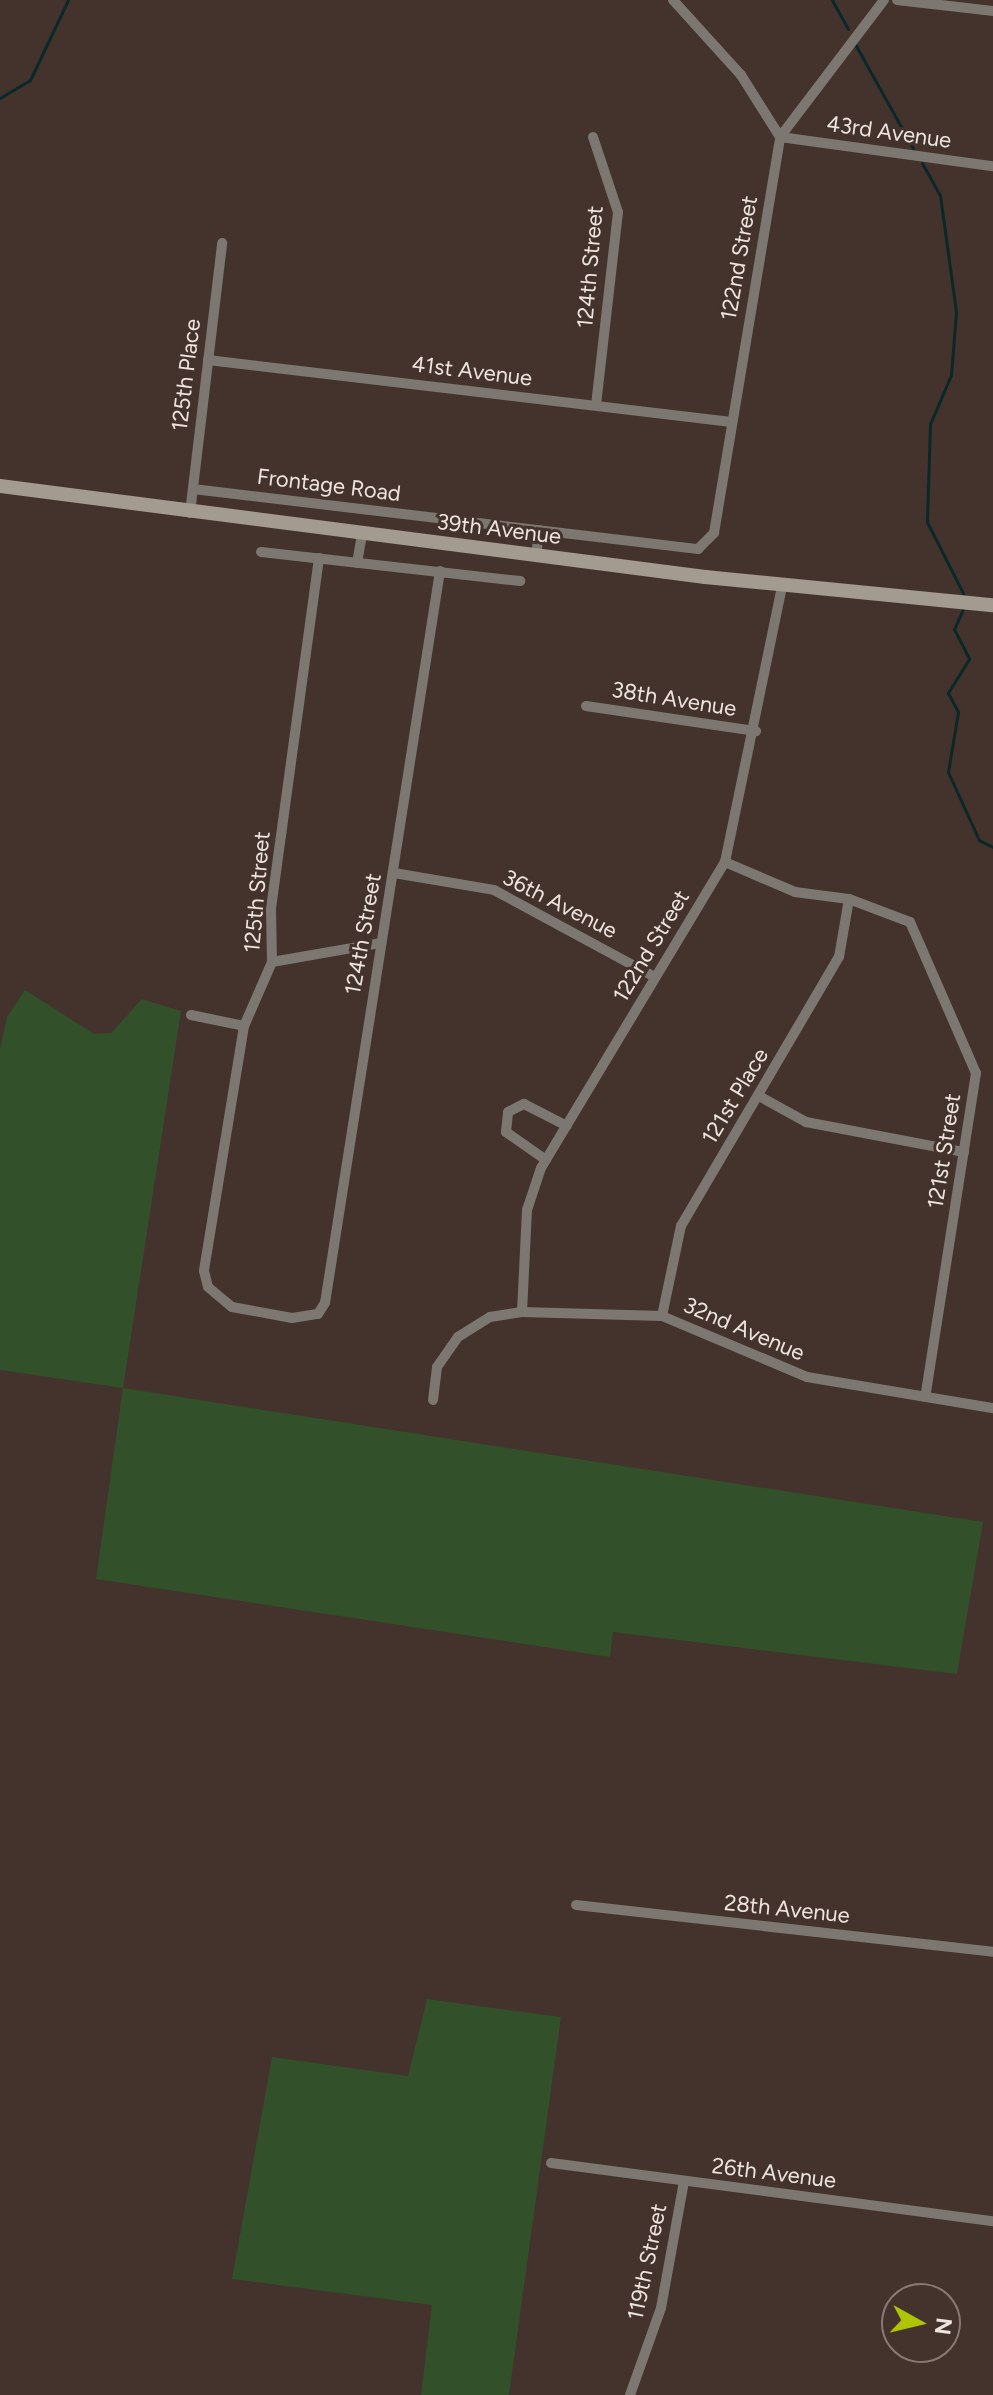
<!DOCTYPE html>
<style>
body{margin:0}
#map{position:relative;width:993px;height:2395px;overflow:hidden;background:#43332c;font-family:Figtree,sans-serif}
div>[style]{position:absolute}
.green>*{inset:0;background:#32502a}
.stream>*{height:3px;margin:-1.5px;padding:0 1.5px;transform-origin:1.5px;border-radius:1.5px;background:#0b2829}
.minor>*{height:10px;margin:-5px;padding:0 5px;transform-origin:5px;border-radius:5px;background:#7c7771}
.secondary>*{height:14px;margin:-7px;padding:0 7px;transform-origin:7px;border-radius:7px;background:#a39a90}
span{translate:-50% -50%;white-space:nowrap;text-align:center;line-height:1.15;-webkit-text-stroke:6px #43332c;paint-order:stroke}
.street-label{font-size:22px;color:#eee4df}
.north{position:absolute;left:881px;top:2283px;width:80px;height:80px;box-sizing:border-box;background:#43332c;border:2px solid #877a74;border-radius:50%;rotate:98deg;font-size:22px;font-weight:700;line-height:32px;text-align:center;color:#eee4df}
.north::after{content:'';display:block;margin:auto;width:28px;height:36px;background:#afc504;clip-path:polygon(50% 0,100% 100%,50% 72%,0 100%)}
</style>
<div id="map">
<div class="green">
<div style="clip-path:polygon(25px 990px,94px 1034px,111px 1033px,142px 999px,181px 1011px,123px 1388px,983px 1522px,957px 1674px,613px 1632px,610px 1657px,96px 1579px,123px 1388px,0 1370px,0 1049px,7px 1017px)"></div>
<div style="clip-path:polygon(427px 1999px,561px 2017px,509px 2395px,421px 2395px,432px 2305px,232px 2279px,272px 2057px,408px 2076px)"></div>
</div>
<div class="stream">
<div style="left:832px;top:0;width:33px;rotate:61deg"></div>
<div style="left:855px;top:44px;width:119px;rotate:60.9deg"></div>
<div style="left:0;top:98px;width:35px;rotate:-31deg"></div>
<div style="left:30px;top:80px;width:89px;rotate:-64.6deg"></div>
<div style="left:922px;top:163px;width:37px;rotate:61deg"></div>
<div style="left:940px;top:195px;width:118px;rotate:82.2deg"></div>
<div style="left:956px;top:312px;width:63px;rotate:94.5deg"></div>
<div style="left:951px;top:375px;width:53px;rotate:113.2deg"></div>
<div style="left:930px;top:424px;width:98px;rotate:91.8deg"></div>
<div style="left:927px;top:522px;width:80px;rotate:63.1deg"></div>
<div style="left:963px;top:609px;width:22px;rotate:114deg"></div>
<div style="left:954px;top:629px;width:34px;rotate:63deg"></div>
<div style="left:969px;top:659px;width:40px;rotate:122deg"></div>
<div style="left:948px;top:693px;width:21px;rotate:62deg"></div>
<div style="left:958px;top:712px;width:61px;rotate:99.5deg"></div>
<div style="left:948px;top:772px;width:75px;rotate:65.5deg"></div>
<div style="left:979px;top:840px;width:16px;rotate:27deg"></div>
</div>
<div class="minor">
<div style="left:673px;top:0;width:101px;rotate:47.8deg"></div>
<div style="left:741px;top:75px;width:73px;rotate:57.8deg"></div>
<div style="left:780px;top:137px;width:215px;rotate:7.8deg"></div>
<div style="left:897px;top:0;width:97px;rotate:6.5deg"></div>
<div style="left:593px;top:137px;width:79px;rotate:71.6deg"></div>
<div style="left:618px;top:212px;width:194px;rotate:96.5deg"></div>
<div style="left:208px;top:360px;width:527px;rotate:6.76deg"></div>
<div style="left:193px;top:489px;width:509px;rotate:6.78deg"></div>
<div style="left:698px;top:549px;width:23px;rotate:-45deg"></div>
<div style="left:714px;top:533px;width:401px;rotate:-80.5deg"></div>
<div style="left:780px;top:137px;width:172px;rotate:-52.8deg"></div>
<div style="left:190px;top:513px;width:272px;rotate:-83.2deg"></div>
<div style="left:261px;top:552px;width:261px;rotate:6.4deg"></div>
<div style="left:536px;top:556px;width:26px;rotate:-83deg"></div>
<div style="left:319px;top:558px;width:355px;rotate:97.8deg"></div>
<div style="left:271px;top:910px;width:52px;rotate:88.9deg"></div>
<div style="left:272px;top:962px;width:70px;rotate:113.6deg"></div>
<div style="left:244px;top:1026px;width:248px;rotate:99.3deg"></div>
<div style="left:204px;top:1271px;width:16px;rotate:76deg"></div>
<div style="left:208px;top:1287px;width:31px;rotate:40deg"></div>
<div style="left:232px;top:1307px;width:61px;rotate:10.4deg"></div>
<div style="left:292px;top:1318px;width:26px;rotate:-9deg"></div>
<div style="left:318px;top:1314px;width:13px;rotate:-58deg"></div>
<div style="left:325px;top:1303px;width:741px;rotate:-81.07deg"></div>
<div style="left:357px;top:563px;width:29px;rotate:-80deg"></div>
<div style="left:586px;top:706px;width:172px;rotate:8.4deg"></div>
<div style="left:725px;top:862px;width:76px;rotate:23.2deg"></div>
<div style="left:795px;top:892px;width:54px;rotate:7.4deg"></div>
<div style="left:849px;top:899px;width:65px;rotate:20.7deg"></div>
<div style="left:910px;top:922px;width:165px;rotate:66.4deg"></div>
<div style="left:976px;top:1073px;width:328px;rotate:98.9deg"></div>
<div style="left:394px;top:873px;width:101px;rotate:9.6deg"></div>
<div style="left:494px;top:890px;width:183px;rotate:28.4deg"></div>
<div style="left:272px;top:962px;width:111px;rotate:-9.9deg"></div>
<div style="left:191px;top:1015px;width:54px;rotate:11.7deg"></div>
<div style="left:759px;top:1096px;width:54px;rotate:29deg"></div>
<div style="left:806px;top:1122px;width:161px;rotate:10.8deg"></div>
<div style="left:546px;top:1160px;width:49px;rotate:-145deg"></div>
<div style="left:506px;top:1132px;width:20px;rotate:-84deg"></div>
<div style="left:508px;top:1112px;width:18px;rotate:-27deg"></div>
<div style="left:524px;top:1104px;width:48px;rotate:27.1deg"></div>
<div style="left:522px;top:1312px;width:102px;rotate:-87.2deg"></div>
<div style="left:527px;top:1210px;width:44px;rotate:-71.6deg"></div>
<div style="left:541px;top:1168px;width:357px;rotate:-59deg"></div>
<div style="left:725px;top:862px;width:282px;rotate:-78.3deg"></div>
<div style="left:662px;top:1316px;width:92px;rotate:-78.1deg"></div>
<div style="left:681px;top:1226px;width:312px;rotate:-59.6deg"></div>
<div style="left:839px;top:957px;width:59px;rotate:-80.2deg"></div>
<div style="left:433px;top:1400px;width:33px;rotate:-83deg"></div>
<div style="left:437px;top:1367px;width:37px;rotate:-55deg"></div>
<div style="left:458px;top:1337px;width:38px;rotate:-32deg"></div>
<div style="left:490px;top:1317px;width:32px;rotate:-9deg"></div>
<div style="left:522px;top:1312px;width:140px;rotate:1.6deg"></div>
<div style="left:662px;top:1316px;width:157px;rotate:22.8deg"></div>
<div style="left:807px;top:1377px;width:189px;rotate:9.5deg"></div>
<div style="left:576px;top:1905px;width:420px;rotate:6.4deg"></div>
<div style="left:551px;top:2163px;width:446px;rotate:7.5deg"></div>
<div style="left:630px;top:2395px;width:92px;rotate:-70.4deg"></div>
<div style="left:661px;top:2308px;width:129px;rotate:-79.7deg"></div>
</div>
<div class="secondary">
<div style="left:0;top:486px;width:711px;rotate:7.35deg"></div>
<div style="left:705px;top:577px;width:289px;rotate:5.6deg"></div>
</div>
<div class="street-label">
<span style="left:889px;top:132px;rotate:8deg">43rd Avenue</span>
<span style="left:739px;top:258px;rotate:-80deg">122nd Street</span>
<span style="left:590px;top:267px;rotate:-85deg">124th Street</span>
<span style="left:472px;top:371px;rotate:7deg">41st Avenue</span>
<span style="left:186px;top:375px;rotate:-83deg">125th Place</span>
<span style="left:329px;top:485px;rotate:7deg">Frontage Road</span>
<span style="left:499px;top:529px;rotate:7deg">39th Avenue</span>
<span style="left:674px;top:699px;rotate:9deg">38th Avenue</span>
<span style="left:257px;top:892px;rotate:-85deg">125th Street</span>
<span style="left:560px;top:904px;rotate:27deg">36th Avenue</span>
<span style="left:363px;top:934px;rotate:-80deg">124th Street</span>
<span style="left:651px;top:946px;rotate:-59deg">122nd Street</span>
<span style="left:735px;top:1096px;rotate:-59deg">121st Place</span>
<span style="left:944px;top:1151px;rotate:-81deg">121st Street</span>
<span style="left:744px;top:1329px;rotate:23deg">32nd Avenue</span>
<span style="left:787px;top:1909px;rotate:6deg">28th Avenue</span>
<span style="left:774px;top:2173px;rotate:7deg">26th Avenue</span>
<span style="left:647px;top:2262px;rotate:-78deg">119th Street</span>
</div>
<div class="north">N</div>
</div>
